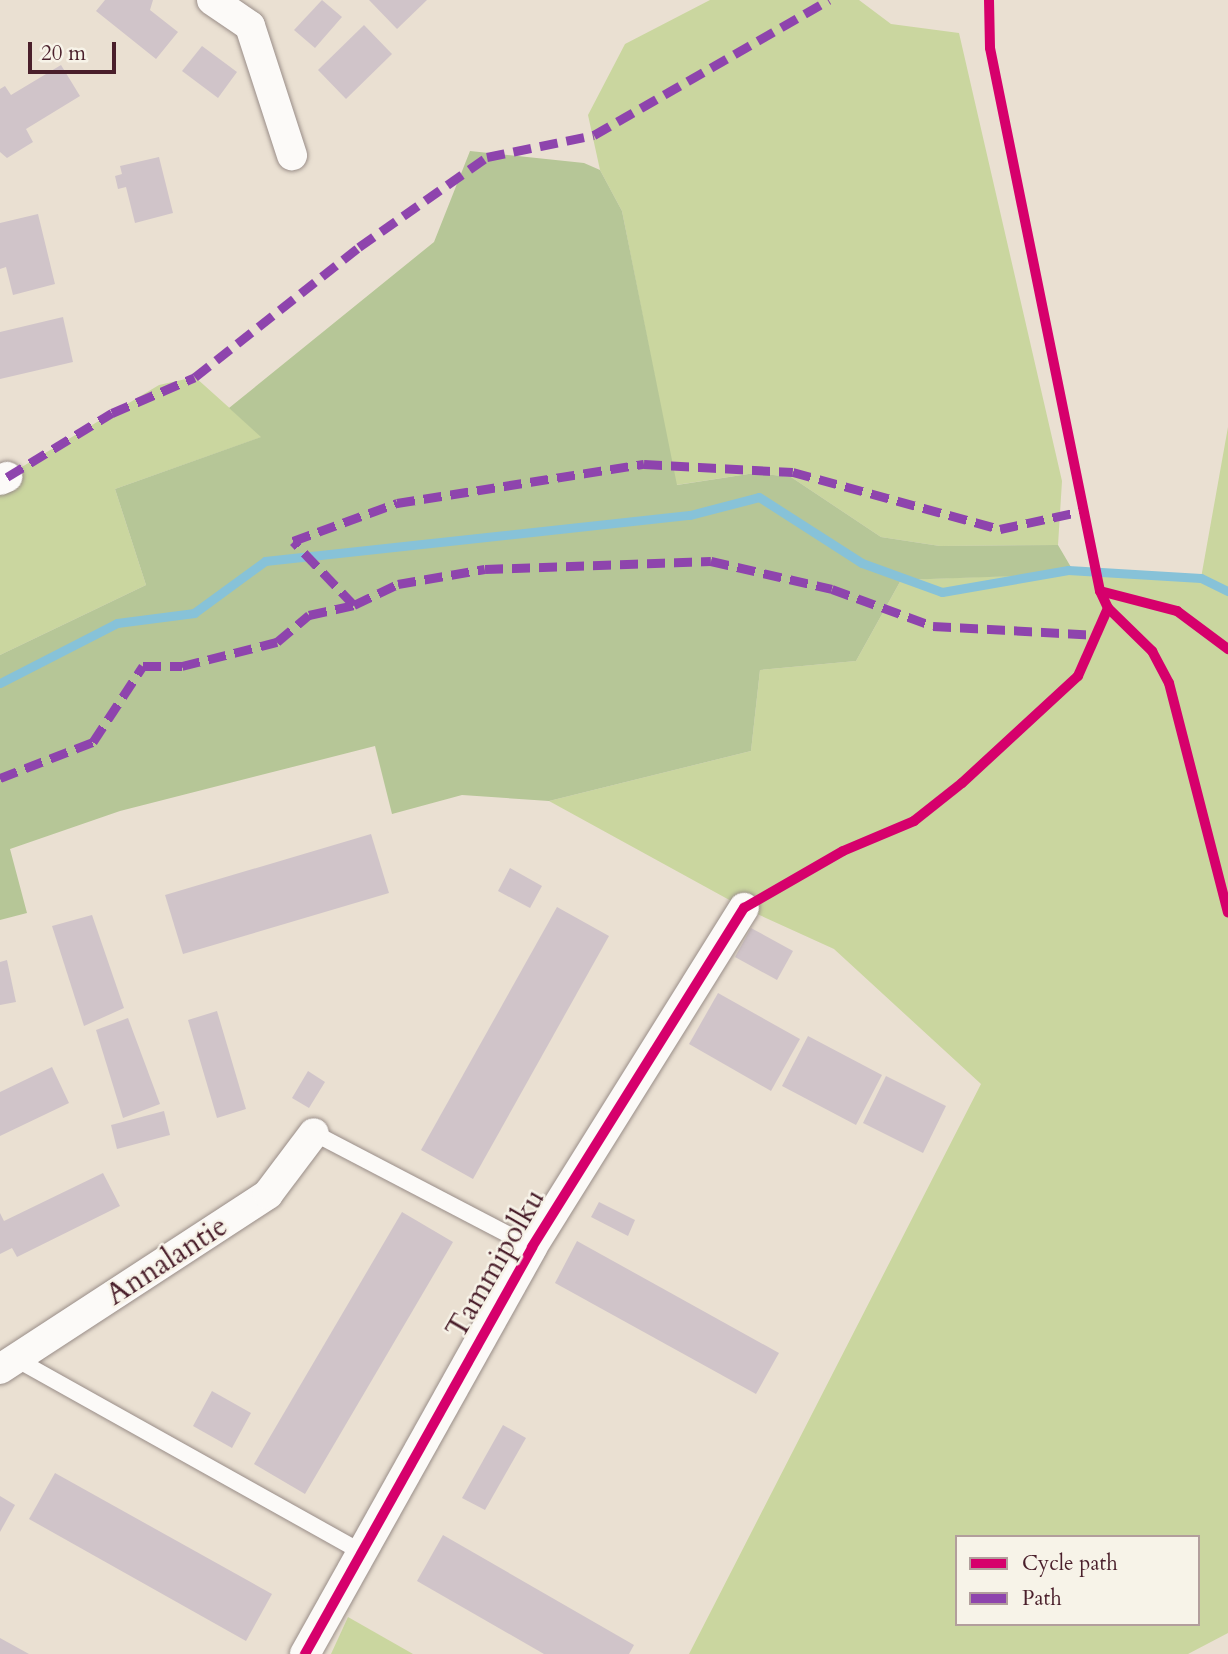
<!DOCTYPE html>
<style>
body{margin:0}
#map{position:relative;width:1228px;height:1654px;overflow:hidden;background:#eae0d2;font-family:Cardo,serif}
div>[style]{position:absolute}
.green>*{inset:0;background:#cad69f}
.forest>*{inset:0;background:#b6c697}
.stream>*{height:9px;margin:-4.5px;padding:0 4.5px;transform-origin:4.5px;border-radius:4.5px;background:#87c2d8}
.building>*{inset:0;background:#d0c4c9}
.roads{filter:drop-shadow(0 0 2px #998d88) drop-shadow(0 0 2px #998d88)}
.service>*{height:16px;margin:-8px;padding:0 8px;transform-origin:8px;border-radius:8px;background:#fcfaf8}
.minor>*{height:30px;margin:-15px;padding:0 15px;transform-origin:15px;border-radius:15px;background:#fcfaf8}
.quiet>*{height:9px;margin-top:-4.5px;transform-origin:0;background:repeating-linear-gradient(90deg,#8e44ad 0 18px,transparent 0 27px)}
.cycleway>*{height:10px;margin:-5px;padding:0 5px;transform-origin:5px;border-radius:5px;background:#d6006c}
span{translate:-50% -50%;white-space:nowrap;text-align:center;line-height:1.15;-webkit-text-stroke:5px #f7f3e8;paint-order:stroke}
.street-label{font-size:30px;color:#4a1f2b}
.legend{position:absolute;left:955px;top:1535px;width:245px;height:91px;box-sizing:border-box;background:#f7f3e8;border:2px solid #b29e9c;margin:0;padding:9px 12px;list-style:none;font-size:21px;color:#4a1f2b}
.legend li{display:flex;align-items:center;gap:14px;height:35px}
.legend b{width:35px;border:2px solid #b29e9c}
.scale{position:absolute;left:28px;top:42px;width:88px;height:32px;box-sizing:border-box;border:4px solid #4a1f2b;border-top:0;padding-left:9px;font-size:21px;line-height:24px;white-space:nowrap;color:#4a1f2b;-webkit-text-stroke:5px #f7f3e8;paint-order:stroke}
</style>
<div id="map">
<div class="green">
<div style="clip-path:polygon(710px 0,859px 0,891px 24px,959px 33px,1062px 481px,1058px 545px,940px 546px,881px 537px,791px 477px,755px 473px,676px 485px,622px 211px,600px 170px,588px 115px,625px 44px)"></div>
<div style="clip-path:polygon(195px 377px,262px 437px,115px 489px,146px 585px,0 655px,0 480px,159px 385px)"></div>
<div style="clip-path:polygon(evenodd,1228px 427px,1228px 1633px,1188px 1654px,689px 1654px,981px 1084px,834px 949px,744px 908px,549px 801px,751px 751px,760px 670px,856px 661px,901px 580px,1109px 572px,1201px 578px,1228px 427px,957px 1537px,1198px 1537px,1198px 1624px,957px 1624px,957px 1537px)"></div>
<div style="clip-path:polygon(348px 1617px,413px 1654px,331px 1654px)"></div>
</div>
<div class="forest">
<div style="clip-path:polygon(470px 151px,584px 163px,600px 170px,622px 211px,677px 485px,755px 473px,791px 477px,881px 537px,940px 546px,1058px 545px,1075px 574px,901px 580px,856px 661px,760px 670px,751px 751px,549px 801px,462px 795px,392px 814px,375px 746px,120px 811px,10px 849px,27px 913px,0 920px,0 655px,146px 585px,115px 489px,261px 437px,229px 408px,434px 242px)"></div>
</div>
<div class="stream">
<div style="left:0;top:683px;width:131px;rotate:-27.1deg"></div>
<div style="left:117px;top:623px;width:78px;rotate:-7.4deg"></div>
<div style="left:194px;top:613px;width:88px;rotate:-36.2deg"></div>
<div style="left:265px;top:561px;width:427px;rotate:-6.2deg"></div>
<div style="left:690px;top:515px;width:71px;rotate:-14.6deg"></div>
<div style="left:759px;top:497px;width:122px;rotate:32.7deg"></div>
<div style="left:862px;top:563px;width:85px;rotate:19.9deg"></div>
<div style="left:942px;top:592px;width:128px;rotate:-9.9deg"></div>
<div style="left:1068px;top:570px;width:133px;rotate:3.4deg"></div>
<div style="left:1201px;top:578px;width:30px;rotate:26deg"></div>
</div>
<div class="building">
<div style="clip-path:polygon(105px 0,153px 0,150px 10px,178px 32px,156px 59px,96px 11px)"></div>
<div style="clip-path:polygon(322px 0,342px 17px,315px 48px,294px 30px)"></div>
<div style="clip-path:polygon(369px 0,427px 0,397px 29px)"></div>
<div style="clip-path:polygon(364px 25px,392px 54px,346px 99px,318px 70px)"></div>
<div style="clip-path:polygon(202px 46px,237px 72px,218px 98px,182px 71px)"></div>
<div style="clip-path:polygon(61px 65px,80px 96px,26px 129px,33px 142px,7px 158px,0 152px,0 89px,5px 86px,11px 95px)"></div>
<div style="clip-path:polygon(159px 157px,173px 213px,135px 223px,126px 187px,118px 189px,115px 176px,122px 174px,120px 166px)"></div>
<div style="clip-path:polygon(38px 214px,55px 284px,13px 295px,6px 267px,0 269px,0 223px)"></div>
<div style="clip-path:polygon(63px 317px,73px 362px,0 379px,0 332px)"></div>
<div style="clip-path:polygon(371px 834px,389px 893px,183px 954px,165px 895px)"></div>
<div style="clip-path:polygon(510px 868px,542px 886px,530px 908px,498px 891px)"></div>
<div style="clip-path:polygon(557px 907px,609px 936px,473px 1179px,421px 1150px)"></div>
<div style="clip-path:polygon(92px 915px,124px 1008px,84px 1026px,52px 926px)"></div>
<div style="clip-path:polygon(751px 928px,793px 951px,777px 980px,735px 957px)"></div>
<div style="clip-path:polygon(7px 960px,16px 1002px,0 1005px,0 962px)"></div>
<div style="clip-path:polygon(718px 993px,800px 1039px,771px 1091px,689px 1044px)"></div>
<div style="clip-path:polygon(217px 1011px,246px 1109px,217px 1118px,188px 1020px)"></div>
<div style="clip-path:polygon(128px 1018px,160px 1104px,123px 1118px,96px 1030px)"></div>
<div style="clip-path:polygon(808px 1036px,882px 1075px,856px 1125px,782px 1086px)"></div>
<div style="clip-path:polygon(52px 1067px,69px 1103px,0 1136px,0 1092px)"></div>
<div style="clip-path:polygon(308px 1071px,325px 1082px,309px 1108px,292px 1098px)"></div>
<div style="clip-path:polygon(886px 1076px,946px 1106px,923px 1153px,863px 1123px)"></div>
<div style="clip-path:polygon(164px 1111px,170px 1135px,117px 1149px,111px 1125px)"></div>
<div style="clip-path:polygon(103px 1173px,120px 1206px,17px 1257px,12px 1248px,0 1254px,0 1213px,4px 1221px)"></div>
<div style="clip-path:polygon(599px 1202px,635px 1220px,628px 1236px,591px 1217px)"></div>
<div style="clip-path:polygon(402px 1212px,453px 1242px,305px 1494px,254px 1464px)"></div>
<div style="clip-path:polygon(577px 1241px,779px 1353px,756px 1394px,555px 1283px)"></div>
<div style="clip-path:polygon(212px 1391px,251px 1413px,232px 1448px,193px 1426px)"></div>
<div style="clip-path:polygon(503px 1425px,526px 1438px,485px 1510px,462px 1498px)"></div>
<div style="clip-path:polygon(55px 1473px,272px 1594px,246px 1641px,29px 1519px)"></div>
<div style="clip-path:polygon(0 1496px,15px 1505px,0 1532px)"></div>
<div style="clip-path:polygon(443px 1535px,634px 1645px,629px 1654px,544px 1654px,417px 1581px)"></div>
<div style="clip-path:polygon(0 1638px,29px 1654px,0 1654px)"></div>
</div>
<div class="roads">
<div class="service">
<div style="left:314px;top:1133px;width:246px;rotate:27.6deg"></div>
<div style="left:16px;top:1359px;width:393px;rotate:29.2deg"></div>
</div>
<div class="minor">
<div style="left:212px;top:0;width:46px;rotate:34.4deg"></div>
<div style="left:250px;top:26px;width:136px;rotate:72deg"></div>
<div style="left:0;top:480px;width:8px;rotate:-23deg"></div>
<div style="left:0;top:1369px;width:320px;rotate:-33.1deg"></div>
<div style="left:268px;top:1194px;width:76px;rotate:-53deg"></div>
<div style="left:305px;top:1654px;width:466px;rotate:-60.8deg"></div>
<div style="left:532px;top:1247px;width:400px;rotate:-58deg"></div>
</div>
</div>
<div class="quiet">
<div style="left:7px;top:477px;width:123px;rotate:-31.4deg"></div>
<div style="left:112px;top:413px;width:90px;rotate:-23.4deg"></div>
<div style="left:195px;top:377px;width:209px;rotate:-38.4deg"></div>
<div style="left:359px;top:247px;width:156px;rotate:-35.1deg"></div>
<div style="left:487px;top:157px;width:109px;rotate:-11.6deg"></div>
<div style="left:594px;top:135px;width:271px;rotate:-29.9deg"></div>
<div style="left:354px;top:605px;width:88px;rotate:-133.6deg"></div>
<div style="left:293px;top:541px;width:111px;rotate:-20.1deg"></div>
<div style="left:397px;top:503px;width:250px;rotate:-9deg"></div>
<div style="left:644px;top:464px;width:149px;rotate:3.1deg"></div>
<div style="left:793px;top:472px;width:215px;rotate:15.4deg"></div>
<div style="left:1000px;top:529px;width:89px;rotate:-12.3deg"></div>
<div style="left:0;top:778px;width:100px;rotate:-21.2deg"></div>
<div style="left:93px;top:742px;width:91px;rotate:-56.7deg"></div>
<div style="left:143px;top:666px;width:39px"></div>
<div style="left:182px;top:666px;width:98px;rotate:-14.2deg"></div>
<div style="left:277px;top:642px;width:42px;rotate:-40.2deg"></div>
<div style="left:309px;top:615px;width:46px;rotate:-12.5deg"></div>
<div style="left:354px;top:605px;width:49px;rotate:-25.5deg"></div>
<div style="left:398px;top:584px;width:88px;rotate:-9.8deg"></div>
<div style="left:485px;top:569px;width:226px;rotate:-2deg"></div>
<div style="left:711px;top:561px;width:124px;rotate:13deg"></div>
<div style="left:832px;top:589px;width:108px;rotate:20.1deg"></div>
<div style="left:933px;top:626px;width:165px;rotate:3.1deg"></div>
</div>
<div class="cycleway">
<div style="left:989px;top:0;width:48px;rotate:88.8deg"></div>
<div style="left:990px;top:48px;width:554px;rotate:78.55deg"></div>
<div style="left:1100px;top:591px;width:19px;rotate:65deg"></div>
<div style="left:1108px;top:608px;width:62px;rotate:44.3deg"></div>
<div style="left:1152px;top:651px;width:36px;rotate:62deg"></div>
<div style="left:1169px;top:683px;width:237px;rotate:75.6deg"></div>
<div style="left:1100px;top:591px;width:80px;rotate:14.6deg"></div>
<div style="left:1177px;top:611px;width:64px;rotate:36.7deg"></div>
<div style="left:305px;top:1654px;width:466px;rotate:-60.8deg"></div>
<div style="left:532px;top:1247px;width:400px;rotate:-58deg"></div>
<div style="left:744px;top:908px;width:114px;rotate:-29.9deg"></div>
<div style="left:843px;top:851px;width:77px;rotate:-22.9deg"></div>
<div style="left:914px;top:821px;width:61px;rotate:-38.4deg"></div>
<div style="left:962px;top:783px;width:158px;rotate:-42.7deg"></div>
<div style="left:1078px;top:676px;width:74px;rotate:-66.2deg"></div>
</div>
<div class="street-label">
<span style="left:167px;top:1261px;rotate:-33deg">Annalantie</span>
<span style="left:496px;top:1264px;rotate:-60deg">Tammipolku</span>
</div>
<ul class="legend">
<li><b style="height:9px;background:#d6006c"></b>Cycle path</li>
<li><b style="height:9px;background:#8e44ad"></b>Path</li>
</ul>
<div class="scale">20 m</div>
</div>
